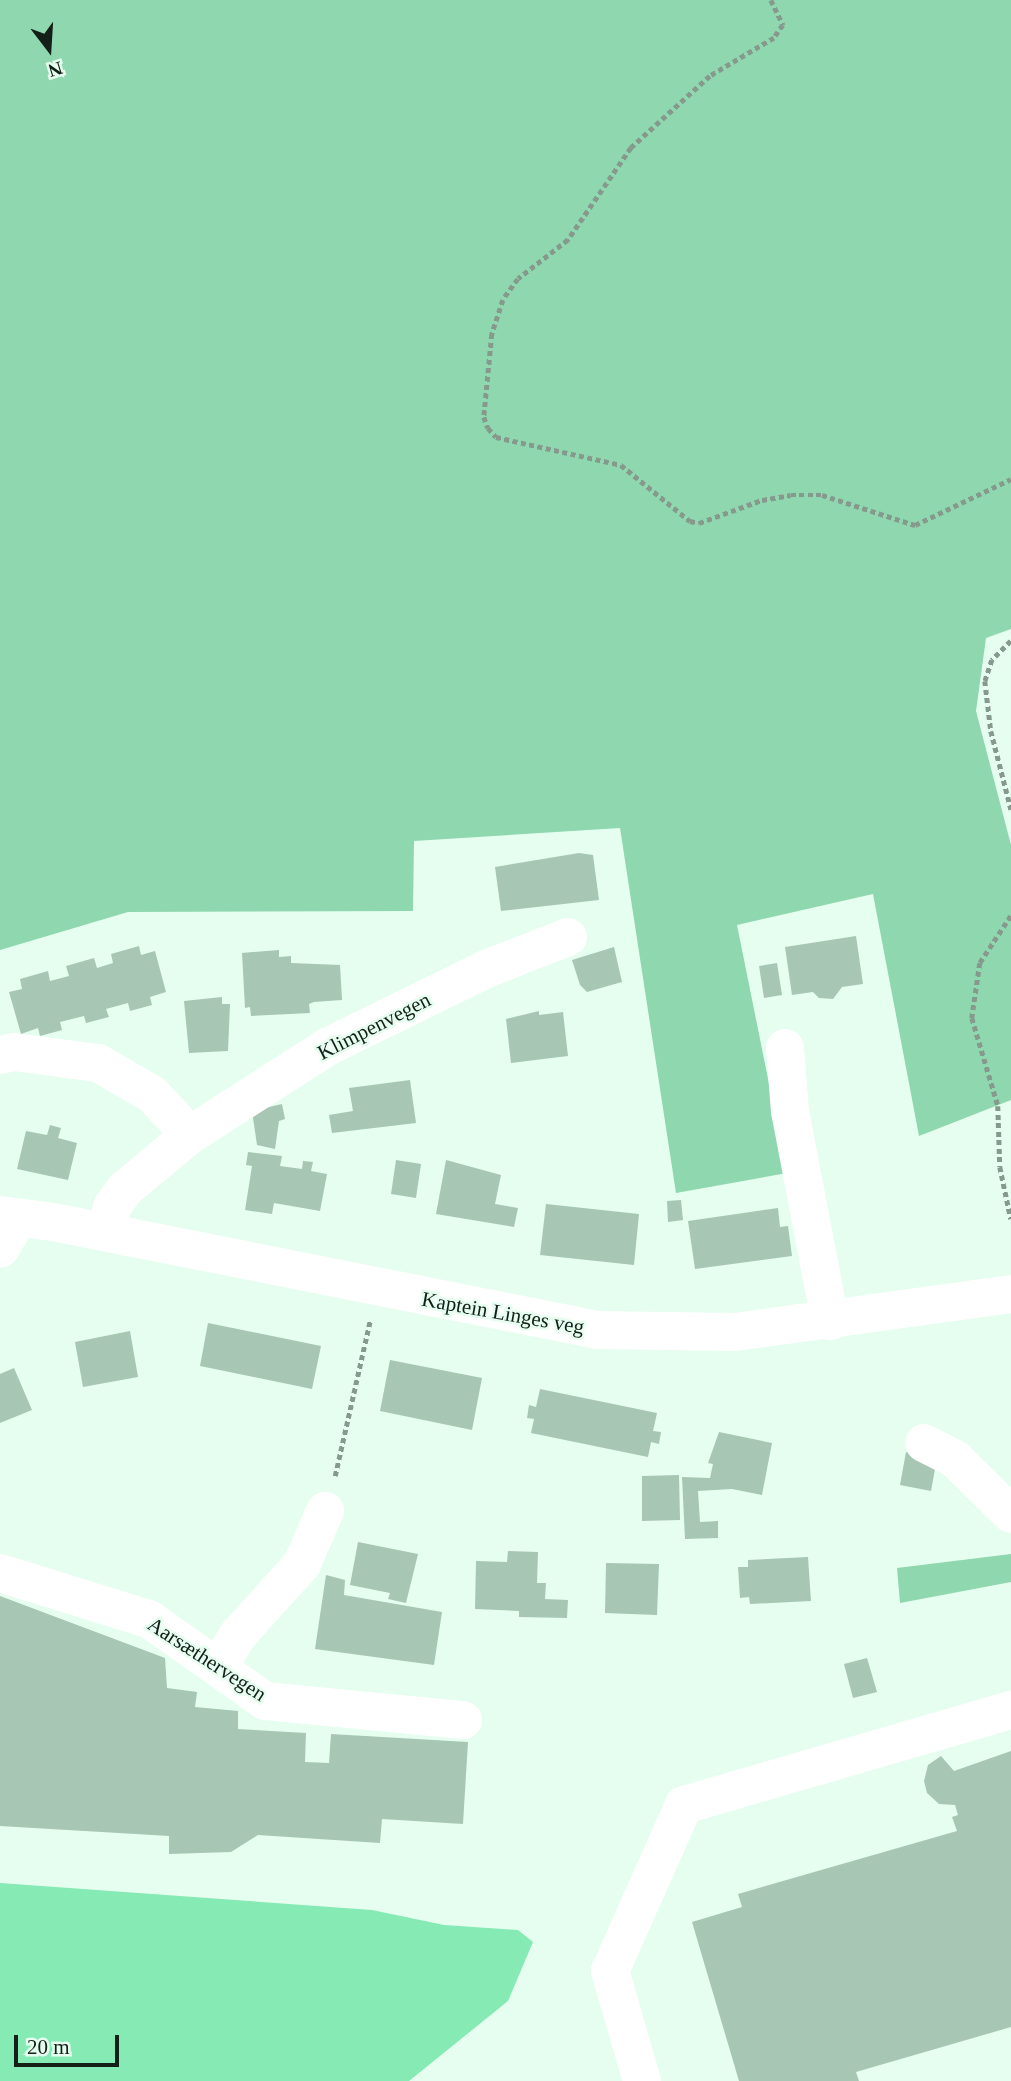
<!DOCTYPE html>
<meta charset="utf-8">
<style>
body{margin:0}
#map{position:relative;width:1011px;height:2081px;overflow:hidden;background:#e5feef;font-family:"Times New Roman",serif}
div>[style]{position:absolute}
.green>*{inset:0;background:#8fd7ae}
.water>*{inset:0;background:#85eab4}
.building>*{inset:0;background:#a8c6b4}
.path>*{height:4.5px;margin-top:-2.25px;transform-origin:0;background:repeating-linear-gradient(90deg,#86998d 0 5px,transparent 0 8.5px)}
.minor>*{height:38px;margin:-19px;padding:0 19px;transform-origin:19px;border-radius:19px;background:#fff}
.major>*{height:38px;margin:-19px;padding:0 19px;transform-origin:19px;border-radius:19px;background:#fff}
span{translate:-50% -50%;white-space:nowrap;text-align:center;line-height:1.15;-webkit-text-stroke:5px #e5feef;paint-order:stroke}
.street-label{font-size:21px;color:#141f18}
.north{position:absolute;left:14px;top:14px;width:70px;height:70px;-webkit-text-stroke:5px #e5feef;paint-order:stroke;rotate:163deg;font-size:19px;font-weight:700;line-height:28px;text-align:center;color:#141f18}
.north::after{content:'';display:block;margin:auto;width:24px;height:32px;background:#141f18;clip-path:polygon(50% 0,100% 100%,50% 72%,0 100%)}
.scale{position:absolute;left:14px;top:2035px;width:105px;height:32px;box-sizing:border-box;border:4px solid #141f18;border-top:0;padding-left:9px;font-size:21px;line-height:24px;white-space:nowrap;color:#141f18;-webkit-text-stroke:5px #e5feef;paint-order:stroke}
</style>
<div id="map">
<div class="green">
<div style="clip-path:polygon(0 0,1011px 0,1011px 629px,986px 638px,976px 711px,1011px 845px,1011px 1100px,919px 1136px,873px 894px,737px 925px,787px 1173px,676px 1193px,620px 828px,414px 841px,413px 911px,128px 912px,0 950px)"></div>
<div style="clip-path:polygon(1011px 1554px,1011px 1582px,900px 1603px,897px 1568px)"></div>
</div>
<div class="water">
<div style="clip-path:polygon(0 1883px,372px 1910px,444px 1925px,518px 1930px,533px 1942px,508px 2001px,409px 2081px,0 2081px)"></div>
</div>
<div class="building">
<div style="clip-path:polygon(579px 853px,593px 855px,599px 900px,501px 911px,495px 867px)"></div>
<div style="clip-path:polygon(856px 936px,863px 984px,842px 987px,833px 999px,819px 998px,813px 992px,792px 995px,785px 947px)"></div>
<div style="clip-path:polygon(139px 946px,141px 955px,155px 951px,166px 992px,150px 997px,152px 1005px,130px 1011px,128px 1003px,106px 1009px,109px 1017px,86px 1023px,84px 1016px,60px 1022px,62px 1030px,40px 1036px,38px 1028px,21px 1034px,9px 992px,22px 989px,20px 979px,48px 971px,50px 981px,69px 976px,66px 966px,94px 958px,97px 968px,113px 963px,111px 954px)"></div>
<div style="clip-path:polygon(614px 947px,622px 982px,587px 992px,580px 985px,572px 960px)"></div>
<div style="clip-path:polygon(279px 950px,279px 957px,291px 956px,291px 963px,340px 965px,342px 1000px,314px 1002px,309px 1004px,310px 1013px,251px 1016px,250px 1007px,245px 1008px,242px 953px)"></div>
<div style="clip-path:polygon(777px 963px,782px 995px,764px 998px,759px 966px)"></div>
<div style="clip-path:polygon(222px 997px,222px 1004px,230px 1004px,228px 1051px,189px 1053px,184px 1001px)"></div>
<div style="clip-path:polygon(539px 1011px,539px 1015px,563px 1012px,568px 1056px,511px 1063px,506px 1019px)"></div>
<div style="clip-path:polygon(410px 1080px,416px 1123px,332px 1133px,329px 1115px,353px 1111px,349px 1088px)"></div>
<div style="clip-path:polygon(282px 1104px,285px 1119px,279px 1121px,275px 1149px,257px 1145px,252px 1111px)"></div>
<div style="clip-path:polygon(50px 1125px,61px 1128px,58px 1138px,77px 1143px,68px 1180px,17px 1169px,26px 1131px,47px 1135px)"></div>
<div style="clip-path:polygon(248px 1152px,282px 1156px,280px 1166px,302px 1169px,303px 1161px,313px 1162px,311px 1171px,327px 1174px,320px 1211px,274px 1203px,272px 1214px,245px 1210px,252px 1166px,246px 1165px)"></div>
<div style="clip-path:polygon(396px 1160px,421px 1164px,416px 1198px,391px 1194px)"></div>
<div style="clip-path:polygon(446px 1160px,501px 1175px,495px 1204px,518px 1208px,514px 1227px,436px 1214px)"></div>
<div style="clip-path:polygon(681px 1200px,683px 1220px,668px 1222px,667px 1201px)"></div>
<div style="clip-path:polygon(546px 1204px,639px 1214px,634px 1265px,540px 1255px)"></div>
<div style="clip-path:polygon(778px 1208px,780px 1227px,788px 1226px,792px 1256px,695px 1269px,688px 1221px)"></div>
<div style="clip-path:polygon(208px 1323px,321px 1346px,312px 1389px,200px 1366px)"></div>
<div style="clip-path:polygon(130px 1331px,138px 1377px,83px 1387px,75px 1342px)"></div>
<div style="clip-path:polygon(390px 1360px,482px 1378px,472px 1430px,380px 1411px)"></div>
<div style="clip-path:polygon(14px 1368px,32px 1410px,0 1423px,0 1374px)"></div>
<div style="clip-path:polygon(540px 1389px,657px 1413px,653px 1431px,661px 1432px,659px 1444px,651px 1442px,648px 1457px,531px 1433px,534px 1419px,527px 1418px,529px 1405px,536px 1407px)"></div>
<div style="clip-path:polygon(719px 1432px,772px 1443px,762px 1495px,732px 1489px,698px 1491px,700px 1522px,718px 1521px,718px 1538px,685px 1539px,682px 1477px,710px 1478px,713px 1464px,708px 1463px)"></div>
<div style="clip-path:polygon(906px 1452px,937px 1458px,931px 1491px,900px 1485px)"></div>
<div style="clip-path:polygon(679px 1475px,680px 1520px,642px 1521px,642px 1476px)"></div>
<div style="clip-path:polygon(358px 1542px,418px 1554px,406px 1603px,388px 1599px,390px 1593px,350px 1585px)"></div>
<div style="clip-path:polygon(508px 1551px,538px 1552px,537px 1583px,546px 1583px,545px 1599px,568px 1600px,567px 1618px,519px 1617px,519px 1611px,475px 1609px,476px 1561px,507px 1562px)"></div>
<div style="clip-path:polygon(808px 1557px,811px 1601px,750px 1604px,749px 1597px,740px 1598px,738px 1567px,748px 1567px,748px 1560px)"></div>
<div style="clip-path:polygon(606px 1563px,659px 1564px,657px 1615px,605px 1613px)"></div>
<div style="clip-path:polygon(326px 1575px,345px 1580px,344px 1595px,442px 1612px,434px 1665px,315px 1649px)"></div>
<div style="clip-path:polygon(0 1596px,165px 1658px,167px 1688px,197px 1692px,195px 1707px,238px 1711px,238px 1729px,306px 1733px,305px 1762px,329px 1763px,331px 1734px,468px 1742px,463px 1824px,382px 1819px,380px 1843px,258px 1835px,231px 1852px,169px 1854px,169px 1836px,0 1826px)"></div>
<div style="clip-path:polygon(867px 1658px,877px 1692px,853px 1698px,844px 1664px)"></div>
<div style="clip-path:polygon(1011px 1751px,1011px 2027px,856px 2072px,859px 2081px,739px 2081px,692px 1922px,742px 1907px,738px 1894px,957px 1831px,952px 1817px,958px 1815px,955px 1805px,939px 1804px,927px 1793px,924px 1781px,928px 1765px,941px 1756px,954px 1771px)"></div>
</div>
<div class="path">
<div style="left:771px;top:0;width:28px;rotate:64deg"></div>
<div style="left:783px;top:25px;width:16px;rotate:125deg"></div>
<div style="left:774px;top:38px;width:74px;rotate:149.3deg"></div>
<div style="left:710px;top:76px;width:107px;rotate:137.7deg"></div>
<div style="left:631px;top:148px;width:112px;rotate:124.4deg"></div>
<div style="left:568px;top:240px;width:63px;rotate:142deg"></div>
<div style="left:518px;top:279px;width:26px;rotate:126deg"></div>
<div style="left:503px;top:300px;width:36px;rotate:108deg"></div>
<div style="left:492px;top:334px;width:83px;rotate:95.5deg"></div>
<div style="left:484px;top:417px;width:12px;rotate:70deg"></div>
<div style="left:488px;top:428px;width:12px;rotate:48deg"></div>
<div style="left:496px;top:437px;width:128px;rotate:12.6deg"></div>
<div style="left:621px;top:465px;width:89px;rotate:39.1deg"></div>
<div style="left:690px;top:521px;width:9px;rotate:13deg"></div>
<div style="left:699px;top:523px;width:67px;rotate:-20.1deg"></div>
<div style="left:762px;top:500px;width:29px;rotate:-10deg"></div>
<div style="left:791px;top:495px;width:31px"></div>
<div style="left:822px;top:495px;width:98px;rotate:17.9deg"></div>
<div style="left:915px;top:525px;width:106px;rotate:-25.6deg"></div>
<div style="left:1011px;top:641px;width:27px;rotate:135deg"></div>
<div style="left:992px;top:660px;width:22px;rotate:108deg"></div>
<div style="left:985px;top:681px;width:50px;rotate:83.2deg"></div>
<div style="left:991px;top:731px;width:81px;rotate:75.6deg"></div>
<div style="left:1011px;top:916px;width:56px;rotate:123.4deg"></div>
<div style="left:980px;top:963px;width:56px;rotate:98.3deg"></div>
<div style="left:972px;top:1018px;width:92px;rotate:73.5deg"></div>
<div style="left:998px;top:1106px;width:61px;rotate:88.1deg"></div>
<div style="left:1000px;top:1167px;width:53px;rotate:78.1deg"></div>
<div style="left:335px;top:1476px;width:159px;rotate:-77.3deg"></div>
</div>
<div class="minor">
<div style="left:785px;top:1048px;width:63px;rotate:85.5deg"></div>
<div style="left:790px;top:1111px;width:214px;rotate:79.2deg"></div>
<div style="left:0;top:1055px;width:14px;rotate:-12deg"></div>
<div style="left:14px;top:1052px;width:85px;rotate:7.5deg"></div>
<div style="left:98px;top:1063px;width:62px;rotate:29.9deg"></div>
<div style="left:152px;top:1094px;width:56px;rotate:47.2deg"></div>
<div style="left:105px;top:1232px;width:26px;rotate:-74deg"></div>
<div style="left:112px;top:1207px;width:22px;rotate:-54deg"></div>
<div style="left:125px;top:1189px;width:85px;rotate:-39.7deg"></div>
<div style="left:190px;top:1135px;width:163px;rotate:-32.7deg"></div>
<div style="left:327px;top:1047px;width:177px;rotate:-26.1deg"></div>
<div style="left:486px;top:969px;width:88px;rotate:-21.3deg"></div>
<div style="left:0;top:1249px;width:36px;rotate:-58deg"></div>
<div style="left:924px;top:1443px;width:35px;rotate:27deg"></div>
<div style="left:955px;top:1459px;width:78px;rotate:44.5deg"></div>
<div style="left:0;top:1573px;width:156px;rotate:17.2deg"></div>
<div style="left:149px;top:1619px;width:142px;rotate:35.3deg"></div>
<div style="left:265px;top:1701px;width:199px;rotate:5.5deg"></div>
<div style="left:218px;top:1668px;width:37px;rotate:-59deg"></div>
<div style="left:237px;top:1636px;width:97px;rotate:-47.9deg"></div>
<div style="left:302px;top:1564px;width:58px;rotate:-66.5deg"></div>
<div style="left:642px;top:2081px;width:115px;rotate:-106.2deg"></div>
<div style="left:610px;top:1971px;width:182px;rotate:-66deg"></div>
<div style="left:684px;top:1805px;width:341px;rotate:-16.2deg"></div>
</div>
<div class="major">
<div style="left:0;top:1215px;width:53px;rotate:7.5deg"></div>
<div style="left:53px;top:1222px;width:556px;rotate:11.21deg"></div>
<div style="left:598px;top:1330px;width:137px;rotate:0.8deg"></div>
<div style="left:735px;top:1332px;width:279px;rotate:-7.8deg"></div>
</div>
<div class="street-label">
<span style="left:374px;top:1026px;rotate:-27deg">Klimpenvegen</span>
<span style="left:503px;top:1313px;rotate:10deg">Kaptein Linges veg</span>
<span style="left:207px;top:1659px;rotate:33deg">Aarsæthervegen</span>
</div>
<div class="north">N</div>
<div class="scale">20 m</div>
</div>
